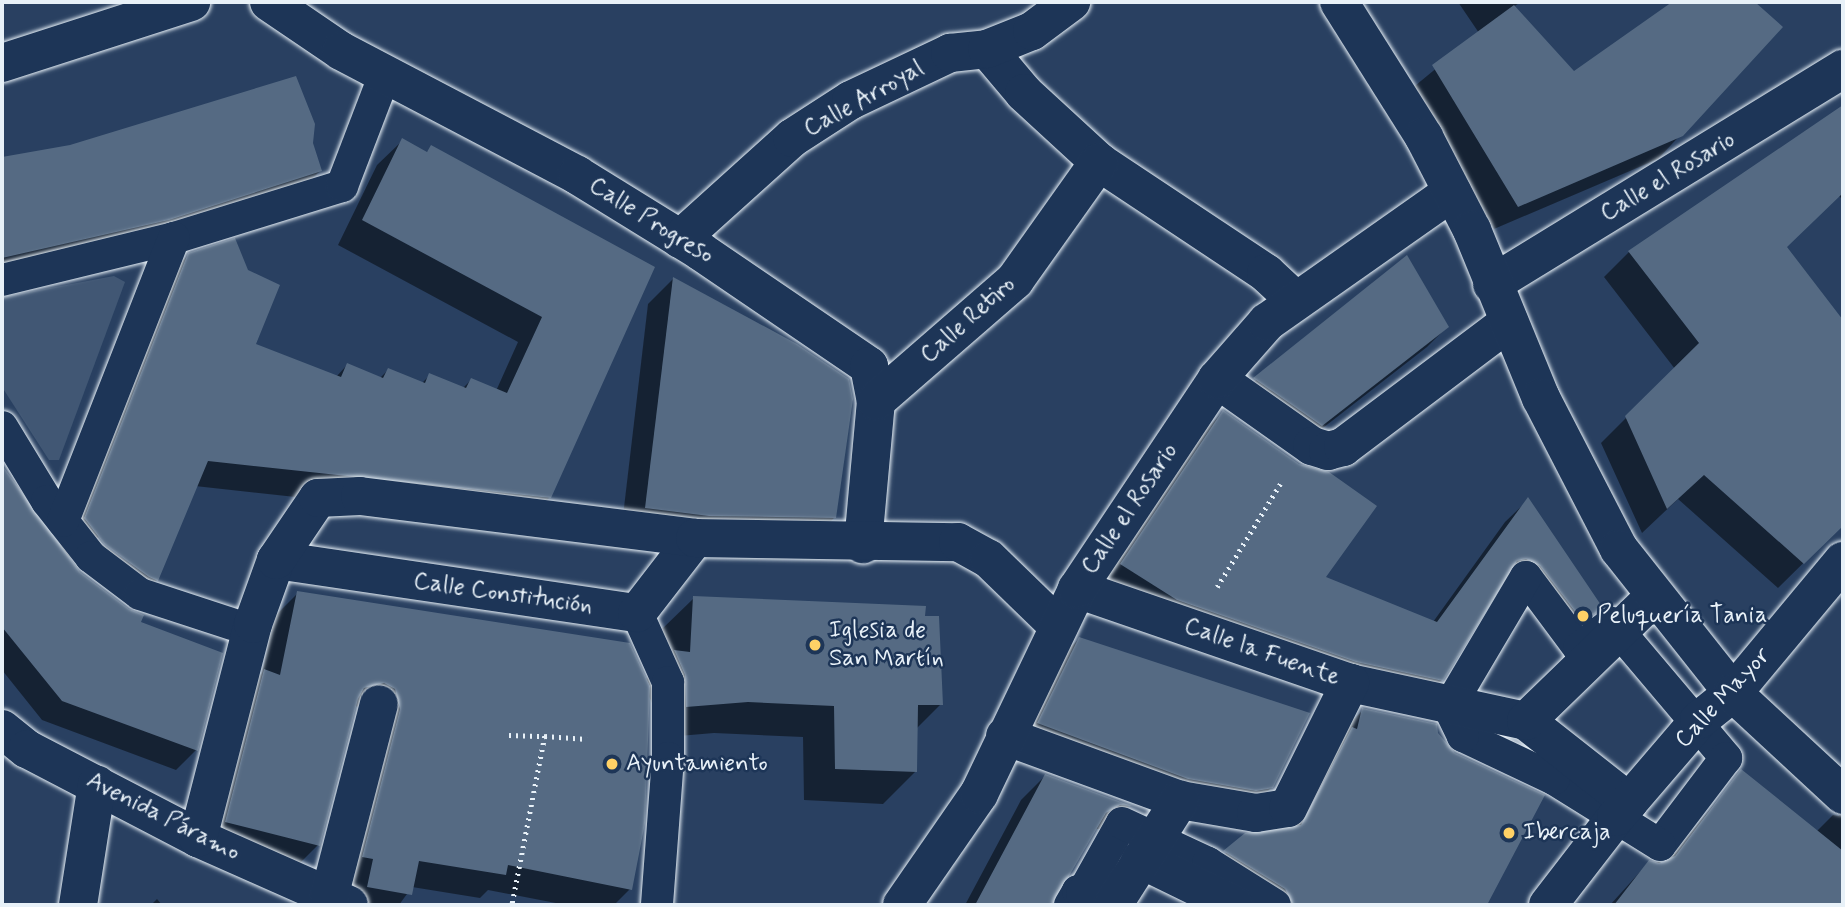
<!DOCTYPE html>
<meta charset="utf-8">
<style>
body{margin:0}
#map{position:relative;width:1845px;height:907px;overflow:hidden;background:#294061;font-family:Mynerve,sans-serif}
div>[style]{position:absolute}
.green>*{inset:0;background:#415774}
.shadow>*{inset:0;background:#0007}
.building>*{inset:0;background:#556a83}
.path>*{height:4.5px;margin-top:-2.25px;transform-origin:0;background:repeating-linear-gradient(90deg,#e8f1f8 0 2px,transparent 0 7px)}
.roads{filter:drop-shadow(0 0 2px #e8f1f8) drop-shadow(0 0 2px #e8f1f8)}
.pedestrian>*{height:32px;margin:-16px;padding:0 16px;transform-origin:16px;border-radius:16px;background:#1d3557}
.minor>*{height:38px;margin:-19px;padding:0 19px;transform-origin:19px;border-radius:19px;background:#1d3557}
.tertiary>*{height:38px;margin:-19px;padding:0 19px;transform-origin:19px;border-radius:19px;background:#1d3557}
.secondary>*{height:38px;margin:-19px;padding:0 19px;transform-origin:19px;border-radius:19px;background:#1d3557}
.dots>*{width:19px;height:19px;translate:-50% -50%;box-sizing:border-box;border:4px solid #1d3557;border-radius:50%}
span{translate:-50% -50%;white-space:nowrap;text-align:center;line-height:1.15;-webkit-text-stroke:5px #1d3557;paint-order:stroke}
.street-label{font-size:24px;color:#e8f1f8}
.poi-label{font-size:24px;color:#e8f1f8}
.left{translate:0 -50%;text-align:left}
.frame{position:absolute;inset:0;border:4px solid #e8f1f8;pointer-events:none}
</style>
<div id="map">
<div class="green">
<div style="clip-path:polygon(114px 276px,125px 282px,59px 460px,49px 460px,2px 387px,2px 297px)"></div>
</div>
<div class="shadow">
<div style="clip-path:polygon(1458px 2px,1521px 2px,1513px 7px,1574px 73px,1673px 2px,1752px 2px,1781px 27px,1658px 159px,1494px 229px,1410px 90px,1479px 33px)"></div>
<div style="clip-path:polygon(1843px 108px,1843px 200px,1839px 196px,1785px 247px,1843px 323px,1843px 524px,1778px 588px,1678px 499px,1642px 533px,1601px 443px,1675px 369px,1604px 277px,1629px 252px)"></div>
<div style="clip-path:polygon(evenodd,402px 141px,426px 153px,432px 147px,653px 267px,550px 497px,525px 522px,195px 486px,157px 580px,132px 604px,62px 551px,70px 566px,139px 623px,196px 750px,176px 770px,42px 720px,2px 670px,2px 470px,59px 547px,164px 280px,189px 254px,254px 345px,336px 377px,347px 365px,380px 378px,388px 370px,421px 384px,430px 375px,463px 388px,471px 380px,496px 391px,518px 342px,338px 245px,377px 165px,402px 141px,98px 537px,148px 572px,148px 576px,96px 540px,98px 537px)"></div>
<div style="clip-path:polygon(311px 143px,320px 171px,300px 191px,2px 274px,2px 159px,71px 147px)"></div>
<div style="clip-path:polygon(1407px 258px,1447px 327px,1427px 347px,1301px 445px,1234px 398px)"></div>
<div style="clip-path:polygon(673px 279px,835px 517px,809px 543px,621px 533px,648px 304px)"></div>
<div style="clip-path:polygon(1223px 412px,1323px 578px,1433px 622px,1505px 522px,1528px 500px,1600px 607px,1578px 630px,1503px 581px,1442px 680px,1419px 703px,1098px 588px,1200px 435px)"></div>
<div style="clip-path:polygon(298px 593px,645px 680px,660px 666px,661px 630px,694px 598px,923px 618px,941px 704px,916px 729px,915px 772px,883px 804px,804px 800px,803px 737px,714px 733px,655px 738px,654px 708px,648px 694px,630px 889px,614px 905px,566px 905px,488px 890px,480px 898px,412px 887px,399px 905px,345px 905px,359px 706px,354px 707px,318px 845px,294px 869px,202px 846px,241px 695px,262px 673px,274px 617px)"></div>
<div style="clip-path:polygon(1079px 639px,1272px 787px,1247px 812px,1014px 748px,1054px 663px)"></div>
<div style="clip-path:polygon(1363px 710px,1542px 796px,1486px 905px,1247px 905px,1200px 876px,1246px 835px,1289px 829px,1338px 735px)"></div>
<div style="clip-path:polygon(1741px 772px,1816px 832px,1833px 815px,1839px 816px,1843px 804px,1843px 905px,1610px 905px,1649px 862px,1666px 862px)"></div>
<div style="clip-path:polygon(1045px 776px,1129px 806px,1106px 829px,1096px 829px,1050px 905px,965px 905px,1021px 800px)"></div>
<div style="clip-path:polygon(157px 899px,162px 905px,151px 905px)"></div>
</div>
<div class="building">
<div style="clip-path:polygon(1672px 2px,1755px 2px,1783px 27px,1683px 136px,1518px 207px,1432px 65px,1514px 5px,1574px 71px)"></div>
<div style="clip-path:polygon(296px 76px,315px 124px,313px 143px,322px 171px,169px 220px,2px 258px,2px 157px,70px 145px)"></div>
<div style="clip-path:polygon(1843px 105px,1843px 193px,1787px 247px,1843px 320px,1843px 526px,1804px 564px,1704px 475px,1667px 509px,1625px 416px,1699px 343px,1628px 251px)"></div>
<div style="clip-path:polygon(402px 138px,427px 152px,431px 145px,655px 267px,551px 498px,208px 461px,158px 581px,149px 577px,104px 544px,84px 518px,188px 253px,235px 238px,248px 270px,280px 285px,256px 344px,341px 377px,347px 363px,383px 378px,388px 368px,425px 383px,429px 373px,466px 388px,471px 378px,507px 393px,542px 317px,362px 220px)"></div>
<div style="clip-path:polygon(1407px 255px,1449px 327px,1322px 426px,1253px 378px)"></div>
<div style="clip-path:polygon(673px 277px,797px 344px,849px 379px,853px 399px,836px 518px,709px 516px,645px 508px)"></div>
<div style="clip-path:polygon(1223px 410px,1299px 464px,1329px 472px,1377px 506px,1326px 577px,1437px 622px,1528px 497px,1603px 608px,1583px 622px,1540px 566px,1526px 559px,1517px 561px,1443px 681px,1356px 662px,1177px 600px,1120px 564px)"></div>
<div style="clip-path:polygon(2px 465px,80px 572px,129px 609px,144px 615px,141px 622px,223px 653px,198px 751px,62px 701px,2px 627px)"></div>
<div style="clip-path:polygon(297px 591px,630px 643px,650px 686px,645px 823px,632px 890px,508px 865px,506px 875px,419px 861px,412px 895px,367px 887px,373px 859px,362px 857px,400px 709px,395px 689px,384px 683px,364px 688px,358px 699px,320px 846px,225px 822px,264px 669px,280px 675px)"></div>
<div style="clip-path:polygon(693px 596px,926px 606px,925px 616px,939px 616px,943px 705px,918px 705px,917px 772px,835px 769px,834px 706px,748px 702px,686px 707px,685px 675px,674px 650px,690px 652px)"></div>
<div style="clip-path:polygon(1079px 637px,1310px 713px,1273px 788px,1256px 791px,1188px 779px,1037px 723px)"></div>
<div style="clip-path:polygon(1362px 708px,1437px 724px,1438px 733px,1455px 753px,1545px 795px,1487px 905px,1293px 905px,1285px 889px,1223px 851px,1245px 833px,1301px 825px,1352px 727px,1357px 729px)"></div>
<div style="clip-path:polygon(1741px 769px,1843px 851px,1843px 905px,1614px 905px,1649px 860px,1659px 863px,1675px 856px)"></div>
<div style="clip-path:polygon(1045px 774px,1132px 806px,1120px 805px,1106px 813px,1052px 905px,975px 905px)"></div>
</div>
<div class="path">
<div style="left:1217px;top:587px;width:121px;rotate:-58.5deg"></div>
<div style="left:509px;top:735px;width:36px;rotate:2deg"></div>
<div style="left:545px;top:736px;width:172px;rotate:101deg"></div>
<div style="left:545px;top:736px;width:42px;rotate:4.1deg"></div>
</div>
<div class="roads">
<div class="pedestrian">
<div style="left:2px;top:280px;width:177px;rotate:-13.7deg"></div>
<div style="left:174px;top:238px;width:176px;rotate:-17.2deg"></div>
<div style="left:342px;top:186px;width:120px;rotate:-69deg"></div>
<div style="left:2px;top:427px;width:87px;rotate:58.7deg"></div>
<div style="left:47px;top:501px;width:71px;rotate:51.8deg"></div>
<div style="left:91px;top:557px;width:61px;rotate:37.1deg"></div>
<div style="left:140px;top:594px;width:97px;rotate:18.1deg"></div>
<div style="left:63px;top:521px;width:304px;rotate:-68.6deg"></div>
<div style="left:1526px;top:577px;width:89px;rotate:53.3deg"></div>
<div style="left:1579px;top:648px;width:41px;rotate:-37.1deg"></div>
<div style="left:1612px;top:623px;width:177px;rotate:49.8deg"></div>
<div style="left:1726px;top:758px;width:109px;rotate:127.2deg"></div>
<div style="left:1660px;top:845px;width:125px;rotate:-148.1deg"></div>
<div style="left:1554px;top:779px;width:101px;rotate:-154.7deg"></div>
<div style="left:1463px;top:736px;width:32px;rotate:-116deg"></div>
<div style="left:1449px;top:707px;width:151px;rotate:-59.4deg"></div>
<div style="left:637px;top:613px;width:76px;rotate:65.8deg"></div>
<div style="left:668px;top:682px;width:76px;rotate:90deg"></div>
<div style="left:668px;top:758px;width:147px;rotate:94.3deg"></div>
<div style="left:1070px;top:905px;width:16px;rotate:-60deg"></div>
<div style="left:1078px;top:891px;width:5px;rotate:37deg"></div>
<div style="left:1082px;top:894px;width:81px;rotate:-60.6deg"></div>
<div style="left:1122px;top:823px;width:95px;rotate:24.9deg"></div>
<div style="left:1208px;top:863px;width:79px;rotate:32.1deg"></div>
</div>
<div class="minor">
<div style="left:269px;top:2px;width:87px;rotate:34.2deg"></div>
<div style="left:341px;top:51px;width:267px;rotate:27.7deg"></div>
<div style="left:577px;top:175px;width:145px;rotate:31.7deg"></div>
<div style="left:700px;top:251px;width:204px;rotate:34.2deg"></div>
<div style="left:869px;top:366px;width:36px;rotate:79deg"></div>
<div style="left:876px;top:401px;width:144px;rotate:95.2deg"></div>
<div style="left:987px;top:49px;width:57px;rotate:49.9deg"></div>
<div style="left:1024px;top:93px;width:102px;rotate:42.6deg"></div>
<div style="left:1099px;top:162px;width:201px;rotate:33.6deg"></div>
<div style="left:1266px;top:273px;width:41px;rotate:43deg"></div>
<div style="left:680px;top:239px;width:151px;rotate:-42deg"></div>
<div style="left:792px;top:138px;width:70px;rotate:-32.8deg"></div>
<div style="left:851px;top:100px;width:110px;rotate:-25.4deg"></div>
<div style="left:950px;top:53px;width:37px;rotate:-6deg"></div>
<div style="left:987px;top:49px;width:48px;rotate:-21.8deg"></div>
<div style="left:1032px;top:31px;width:49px;rotate:-36.6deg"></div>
<div style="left:1492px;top:284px;width:412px;rotate:-31.5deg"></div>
<div style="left:1217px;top:379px;width:116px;rotate:35.2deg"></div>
<div style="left:1312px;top:446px;width:17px;rotate:17deg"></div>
<div style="left:1328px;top:451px;width:16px;rotate:-15deg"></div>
<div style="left:1343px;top:447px;width:208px;rotate:-37deg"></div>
<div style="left:876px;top:401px;width:184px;rotate:-41deg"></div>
<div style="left:1015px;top:280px;width:145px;rotate:-54.6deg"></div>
<div style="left:276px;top:560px;width:365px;rotate:8.4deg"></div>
<div style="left:637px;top:613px;width:95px;rotate:-52.3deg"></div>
<div style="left:1077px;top:589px;width:289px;rotate:19deg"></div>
<div style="left:1350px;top:683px;width:180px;rotate:12.2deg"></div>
<div style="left:1526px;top:721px;width:131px;rotate:38.2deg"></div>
<div style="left:1526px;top:721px;width:178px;rotate:-44.1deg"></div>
<div style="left:2px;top:729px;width:32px;rotate:39deg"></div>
<div style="left:27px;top:749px;width:193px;rotate:27.5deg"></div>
<div style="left:198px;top:838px;width:165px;rotate:23.9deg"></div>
<div style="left:1005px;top:736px;width:186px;rotate:20.1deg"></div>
<div style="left:1180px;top:800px;width:77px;rotate:9.7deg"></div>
<div style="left:1256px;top:813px;width:32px;rotate:-9deg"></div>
<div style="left:1288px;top:808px;width:140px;rotate:-63.6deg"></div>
<div style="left:198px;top:838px;width:221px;rotate:-75.6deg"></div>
<div style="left:253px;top:624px;width:68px;rotate:-70.2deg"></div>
<div style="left:276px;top:560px;width:75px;rotate:-55.9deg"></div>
<div style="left:318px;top:498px;width:42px;rotate:-2.7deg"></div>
<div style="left:360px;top:496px;width:338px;rotate:7.1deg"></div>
<div style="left:695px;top:538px;width:263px;rotate:0.9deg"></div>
<div style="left:958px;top:542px;width:35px;rotate:29deg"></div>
<div style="left:989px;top:559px;width:96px;rotate:44.2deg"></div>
<div style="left:1140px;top:859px;width:105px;rotate:26.1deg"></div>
<div style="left:329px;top:897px;width:199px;rotate:-75.5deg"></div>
<div style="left:78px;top:905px;width:122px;rotate:-81.1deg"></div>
<div style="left:902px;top:905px;width:135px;rotate:-55.3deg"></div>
<div style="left:979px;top:794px;width:227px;rotate:-64.4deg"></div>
<div style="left:1077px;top:589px;width:252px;rotate:-56.3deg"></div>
<div style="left:1217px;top:379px;width:76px;rotate:-48.7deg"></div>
<div style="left:1267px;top:322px;width:226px;rotate:-35.1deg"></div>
<div style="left:1113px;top:905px;width:125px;rotate:-57.5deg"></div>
<div style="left:1548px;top:905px;width:111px;rotate:-52.3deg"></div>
<div style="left:1616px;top:817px;width:128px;rotate:-49.4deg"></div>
<div style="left:1699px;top:720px;width:43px;rotate:-38.5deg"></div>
<div style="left:1733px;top:693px;width:172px;rotate:-50.2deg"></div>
</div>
<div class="tertiary">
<div style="left:2px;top:63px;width:199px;rotate:-17.9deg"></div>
</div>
<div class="secondary">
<div style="left:1339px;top:2px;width:160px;rotate:57.8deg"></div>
<div style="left:1424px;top:137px;width:105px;rotate:62.7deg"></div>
<div style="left:1472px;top:230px;width:182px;rotate:67.7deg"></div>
<div style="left:1541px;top:398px;width:170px;rotate:62.7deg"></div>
<div style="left:1619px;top:549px;width:184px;rotate:51.6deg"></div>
<div style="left:1733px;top:693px;width:150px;rotate:42.8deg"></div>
</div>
</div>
<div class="dots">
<div style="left:1583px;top:616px;background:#ffd166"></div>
<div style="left:815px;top:645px;background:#ffd166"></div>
<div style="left:612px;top:764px;background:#ffd166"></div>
<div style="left:1509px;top:833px;background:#ffd166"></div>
</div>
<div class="street-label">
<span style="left:864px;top:99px;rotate:-29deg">Calle Arroyal</span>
<span style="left:1668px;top:177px;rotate:-31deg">Calle el Rosario</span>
<span style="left:651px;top:221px;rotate:32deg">Calle Progreso</span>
<span style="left:968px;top:320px;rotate:-42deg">Calle Retiro</span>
<span style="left:1130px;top:509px;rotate:-56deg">Calle el Rosario</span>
<span style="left:503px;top:594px;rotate:8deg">Calle Constitución</span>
<span style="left:1262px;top:652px;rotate:19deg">Calle la Fuente</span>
<span style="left:1723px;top:698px;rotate:-47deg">Calle Mayor</span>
<span style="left:163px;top:817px;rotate:27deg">Avenida Páramo</span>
</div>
<div class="poi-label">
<span class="left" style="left:1597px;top:616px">Peluquería Tania</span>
<span class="left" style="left:829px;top:645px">Iglesia de<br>San Martín</span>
<span class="left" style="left:626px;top:764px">Ayuntamiento</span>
<span class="left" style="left:1523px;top:833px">Ibercaja</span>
</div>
<div class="frame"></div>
</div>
